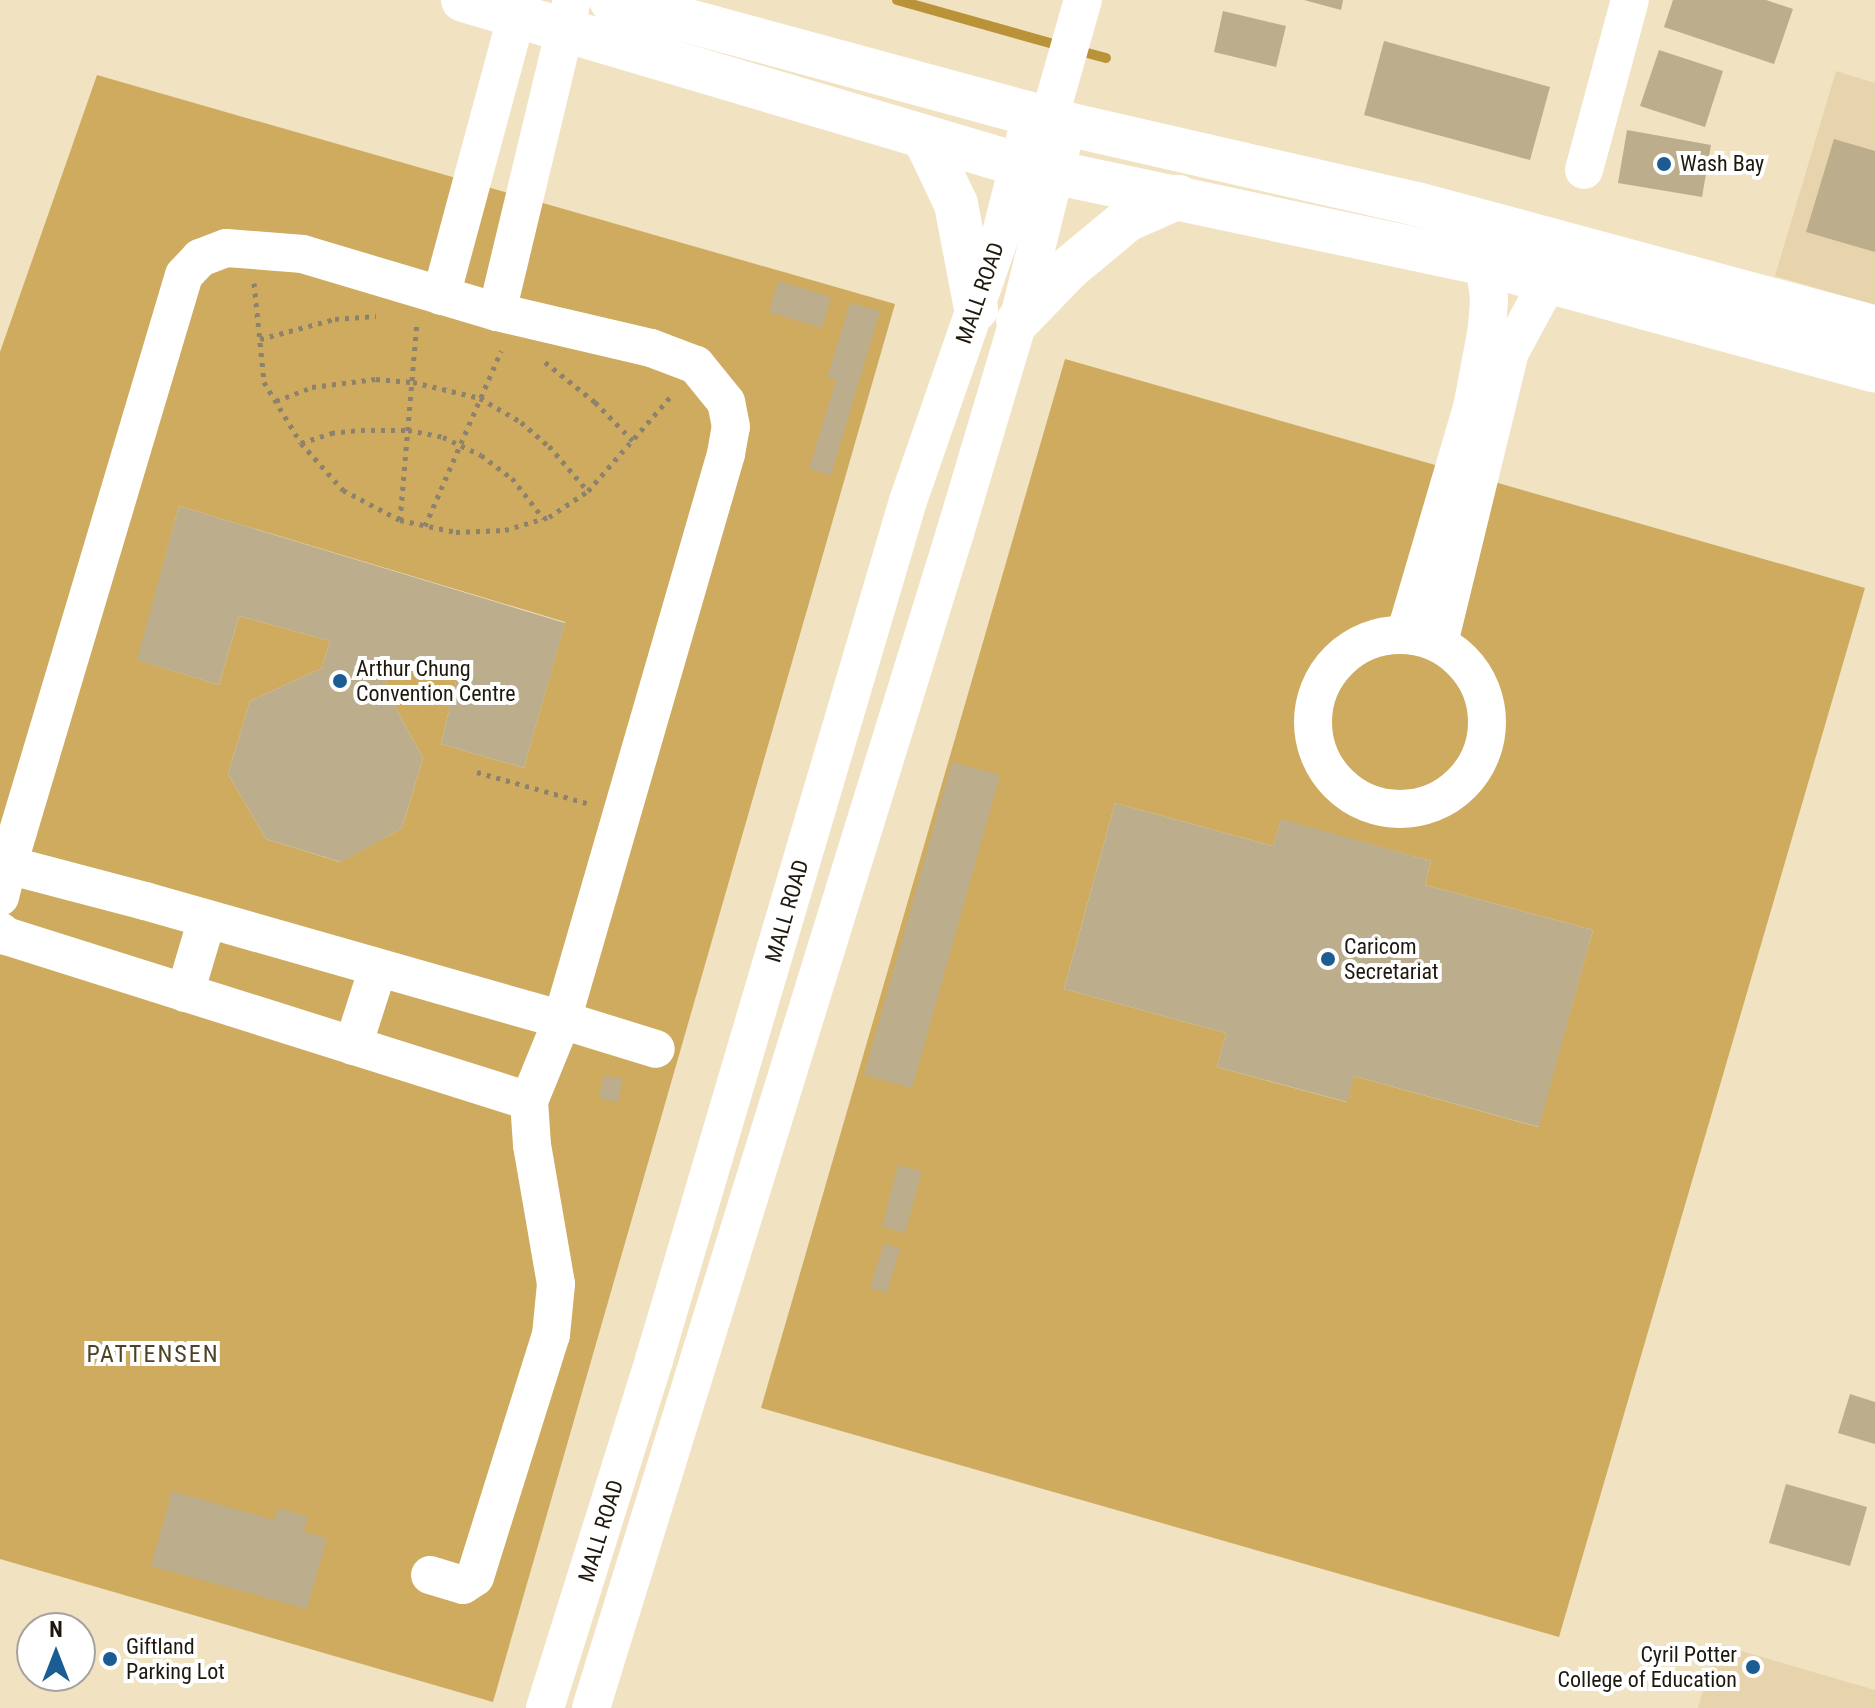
<!DOCTYPE html>
<style>
body{margin:0}
#map{position:relative;width:1875px;height:1708px;overflow:hidden;background:#f1e2c1;font-family:"Roboto Condensed",sans-serif}
div>[style]{position:absolute}
.built>*{inset:0;background:#e7d4ac}
.green>*{inset:0;background:#ceab5f}
.stream>*{height:10px;margin:-5px;padding:0 5px;transform-origin:5px;border-radius:5px;background:#ba9339}
.building>*{inset:0;background:#bcad8d}
.path>*{height:5px;margin-top:-2.5px;transform-origin:0;background:repeating-linear-gradient(90deg,#8d826b 0 4px,transparent 0 10px)}
.minor>*{height:38px;margin:-19px;padding:0 19px;transform-origin:19px;border-radius:19px;background:#fff}
.minor>.ring{margin:-19px;padding:0;box-sizing:content-box;background:none;border:38px solid #fff;border-radius:50%}
.major>*{height:44px;margin:-22px;padding:0 22px;transform-origin:22px;border-radius:22px;background:#fff}
.dots>*{width:22px;height:22px;translate:-50% -50%;box-sizing:border-box;border:4px solid #fff;border-radius:50%}
span{translate:-50% -50%;white-space:nowrap;text-align:center;line-height:1.15;-webkit-text-stroke:8px #fff;paint-order:stroke}
.poi-label{font-size:22px;color:#1f190d}
.left{translate:0 -50%;text-align:left}
.right{translate:-100% -50%;text-align:right}
.street-label{font-size:22px;color:#1f190d}
.neighbourhood-label{font-size:24px;color:#4f4225;letter-spacing:2px}
.north{position:absolute;left:16px;top:1612px;width:80px;height:80px;box-sizing:border-box;background:#fff;border:2px solid #a5a39e;border-radius:50%;rotate:0deg;font-size:22px;font-weight:700;line-height:32px;text-align:center;color:#1f190d}
.north::after{content:'';display:block;margin:auto;width:28px;height:36px;background:#1b5d92;clip-path:polygon(50% 0,100% 100%,50% 72%,0 100%)}
</style>
<div id="map">
<div class="built">
<div style="clip-path:polygon(1836px 71px,1875px 83px,1875px 305px,1775px 276px)"></div>
<div style="clip-path:polygon(1717px 1644px,1875px 1690px,1875px 1708px,1698px 1708px)"></div>
</div>
<div class="green">
<div style="clip-path:polygon(evenodd,97px 75px,895px 304px,493px 1702px,0 1559px,0 352px,97px 75px,179px 506px,565px 622px,524px 768px,441px 744px,457px 677px,393px 659px,385px 688px,423px 758px,402px 828px,340px 862px,266px 839px,228px 774px,250px 701px,322px 668px,330px 641px,239px 616px,219px 685px,138px 660px,179px 506px)"></div>
<div style="clip-path:polygon(evenodd,1065px 359px,1865px 588px,1559px 1637px,761px 1408px,1065px 359px,1115px 803px,1273px 846px,1281px 820px,1431px 861px,1425px 885px,1593px 930px,1538px 1127px,1354px 1076px,1346px 1102px,1217px 1067px,1226px 1033px,1064px 989px,1115px 803px)"></div>
</div>
<div class="stream">
<div style="left:897px;top:0;width:170px;rotate:15.7deg"></div>
<div style="left:1076px;top:50px;width:31px;rotate:15deg"></div>
</div>
<div class="building">
<div style="clip-path:polygon(1304px 0,1343px 0,1341px 10px)"></div>
<div style="clip-path:polygon(1673px 0,1766px 0,1793px 9px,1774px 64px,1664px 27px)"></div>
<div style="clip-path:polygon(1223px 11px,1286px 26px,1276px 67px,1214px 52px)"></div>
<div style="clip-path:polygon(1384px 41px,1550px 87px,1530px 160px,1364px 115px)"></div>
<div style="clip-path:polygon(1659px 50px,1723px 71px,1705px 127px,1640px 106px)"></div>
<div style="clip-path:polygon(1627px 130px,1711px 145px,1702px 197px,1618px 183px)"></div>
<div style="clip-path:polygon(1834px 139px,1875px 151px,1875px 252px,1806px 232px)"></div>
<div style="clip-path:polygon(778px 281px,831px 297px,822px 328px,769px 312px)"></div>
<div style="clip-path:polygon(850px 303px,880px 311px,831px 475px,809px 469px,836px 380px,827px 378px)"></div>
<div style="clip-path:polygon(179px 506px,565px 623px,524px 768px,441px 744px,457px 677px,393px 659px,385px 688px,423px 758px,402px 828px,341px 862px,266px 839px,228px 774px,250px 701px,322px 668px,330px 641px,239px 616px,219px 685px,137px 660px)"></div>
<div style="clip-path:polygon(952px 762px,1000px 775px,912px 1088px,864px 1075px)"></div>
<div style="clip-path:polygon(1115px 803px,1273px 846px,1281px 819px,1431px 861px,1425px 885px,1593px 930px,1539px 1127px,1354px 1076px,1347px 1102px,1217px 1067px,1226px 1033px,1064px 989px)"></div>
<div style="clip-path:polygon(604px 1075px,623px 1079px,618px 1102px,599px 1098px)"></div>
<div style="clip-path:polygon(898px 1165px,922px 1171px,905px 1233px,882px 1227px)"></div>
<div style="clip-path:polygon(884px 1243px,900px 1248px,887px 1293px,870px 1288px)"></div>
<div style="clip-path:polygon(1850px 1394px,1875px 1402px,1875px 1444px,1838px 1433px)"></div>
<div style="clip-path:polygon(1786px 1484px,1867px 1507px,1850px 1566px,1769px 1543px)"></div>
<div style="clip-path:polygon(172px 1491px,274px 1520px,278px 1508px,308px 1517px,304px 1532px,327px 1538px,307px 1609px,151px 1566px)"></div>
</div>
<div class="path">
<div style="left:254px;top:283px;width:100px;rotate:84.2deg"></div>
<div style="left:264px;top:382px;width:71px;rotate:58.8deg"></div>
<div style="left:301px;top:443px;width:63px;rotate:48.2deg"></div>
<div style="left:343px;top:490px;width:64px;rotate:27.8deg"></div>
<div style="left:400px;top:520px;width:57px;rotate:12.1deg"></div>
<div style="left:456px;top:532px;width:49px;rotate:-2.3deg"></div>
<div style="left:505px;top:530px;width:46px;rotate:-16.5deg"></div>
<div style="left:549px;top:517px;width:47px;rotate:-33.7deg"></div>
<div style="left:588px;top:491px;width:129px;rotate:-48.8deg"></div>
<div style="left:260px;top:339px;width:78px;rotate:-14.9deg"></div>
<div style="left:335px;top:319px;width:41px;rotate:-4.2deg"></div>
<div style="left:545px;top:362px;width:64px;rotate:38.7deg"></div>
<div style="left:595px;top:402px;width:56px;rotate:45.7deg"></div>
<div style="left:276px;top:401px;width:39px;rotate:-21deg"></div>
<div style="left:312px;top:387px;width:64px;rotate:-7.1deg"></div>
<div style="left:376px;top:379px;width:37px;rotate:5deg"></div>
<div style="left:413px;top:382px;width:69px;rotate:13.4deg"></div>
<div style="left:480px;top:398px;width:48px;rotate:30.3deg"></div>
<div style="left:521px;top:422px;width:37px;rotate:41deg"></div>
<div style="left:549px;top:446px;width:60px;rotate:49.1deg"></div>
<div style="left:301px;top:443px;width:32px;rotate:-18deg"></div>
<div style="left:331px;top:433px;width:30px;rotate:-6deg"></div>
<div style="left:361px;top:430px;width:47px"></div>
<div style="left:408px;top:430px;width:36px;rotate:11deg"></div>
<div style="left:443px;top:437px;width:42px;rotate:25.3deg"></div>
<div style="left:481px;top:455px;width:39px;rotate:37deg"></div>
<div style="left:512px;top:478px;width:51px;rotate:52.2deg"></div>
<div style="left:400px;top:520px;width:198px;rotate:-85.1deg"></div>
<div style="left:425px;top:526px;width:191px;rotate:-66.5deg"></div>
<div style="left:477px;top:772px;width:117px;rotate:15.8deg"></div>
</div>
<div class="minor">
<div style="left:1049px;top:119px;width:124px;rotate:-74.1deg"></div>
<div style="left:1584px;top:170px;width:176px;rotate:-74.9deg"></div>
<div style="left:441px;top:296px;width:307px;rotate:-74.9deg"></div>
<div style="left:497px;top:312px;width:321px;rotate:-76.5deg"></div>
<div class="ring" style="left:1313px;top:635px;width:136px;height:136px"></div>
<div style="left:1405px;top:635px;width:237px;rotate:-73.6deg"></div>
<div style="left:1472px;top:408px;width:81px;rotate:-79.4deg"></div>
<div style="left:1487px;top:328px;width:29px;rotate:-86deg"></div>
<div style="left:1489px;top:299px;width:35px;rotate:-97deg"></div>
<div style="left:1439px;top:643px;width:300px;rotate:-76.3deg"></div>
<div style="left:1510px;top:352px;width:82px;rotate:-61.6deg"></div>
<div style="left:0;top:897px;width:33px;rotate:-76deg"></div>
<div style="left:0;top:931px;width:8px;rotate:40deg"></div>
<div style="left:6px;top:936px;width:548px;rotate:17.51deg"></div>
<div style="left:529px;top:1101px;width:87px;rotate:-67.8deg"></div>
<div style="left:562px;top:1020px;width:589px;rotate:-73.84deg"></div>
<div style="left:726px;top:454px;width:27px;rotate:-80deg"></div>
<div style="left:731px;top:427px;width:25px;rotate:-101deg"></div>
<div style="left:726px;top:402px;width:48px;rotate:-129deg"></div>
<div style="left:696px;top:365px;width:48px;rotate:-159.3deg"></div>
<div style="left:651px;top:348px;width:158px;rotate:-166.8deg"></div>
<div style="left:497px;top:312px;width:202px;rotate:-163.4deg"></div>
<div style="left:303px;top:254px;width:77px;rotate:-175.5deg"></div>
<div style="left:226px;top:248px;width:28px;rotate:159deg"></div>
<div style="left:200px;top:258px;width:23px;rotate:133deg"></div>
<div style="left:184px;top:275px;width:616px;rotate:106.61deg"></div>
<div style="left:8px;top:865px;width:142px;rotate:14.7deg"></div>
<div style="left:145px;top:901px;width:420px;rotate:15.9deg"></div>
<div style="left:549px;top:1016px;width:14px;rotate:17deg"></div>
<div style="left:562px;top:1020px;width:98px;rotate:17.1deg"></div>
<div style="left:185px;top:993px;width:77px;rotate:-73.4deg"></div>
<div style="left:353px;top:1046px;width:82px;rotate:-72.2deg"></div>
<div style="left:430px;top:1575px;width:34px;rotate:17deg"></div>
<div style="left:463px;top:1585px;width:14px;rotate:-34deg"></div>
<div style="left:475px;top:1577px;width:254px;rotate:-72.6deg"></div>
<div style="left:551px;top:1335px;width:51px;rotate:-84.4deg"></div>
<div style="left:556px;top:1284px;width:141px;rotate:-99.8deg"></div>
<div style="left:532px;top:1145px;width:44px;rotate:-93.9deg"></div>
<div style="left:545px;top:1708px;width:365px;rotate:-72.6deg"></div>
<div style="left:654px;top:1360px;width:896px;rotate:-73.53deg"></div>
<div style="left:908px;top:501px;width:280px;rotate:-70.8deg"></div>
<div style="left:1000px;top:237px;width:126px;rotate:-75.7deg"></div>
<div style="left:591px;top:1708px;width:1230px;rotate:-72.79deg"></div>
<div style="left:955px;top:533px;width:221px;rotate:-73.4deg"></div>
<div style="left:1018px;top:321px;width:203px;rotate:-76deg"></div>
</div>
<div class="major">
<div style="left:463px;top:0;width:581px;rotate:16.5deg"></div>
<div style="left:1020px;top:165px;width:475px;rotate:12deg"></div>
<div style="left:1485px;top:264px;width:404px;rotate:15.3deg"></div>
<div style="left:611px;top:0;width:473px;rotate:15.2deg"></div>
<div style="left:1067px;top:124px;width:359px;rotate:12.9deg"></div>
<div style="left:1417px;top:204px;width:474px;rotate:15.1deg"></div>
<div style="left:925px;top:139px;width:72px;rotate:64.5deg"></div>
<div style="left:956px;top:204px;width:107px;rotate:79.2deg"></div>
<div style="left:1018px;top:321px;width:72px;rotate:-46.1deg"></div>
<div style="left:1068px;top:269px;width:77px;rotate:-39.7deg"></div>
<div style="left:1127px;top:220px;width:57px;rotate:-23.9deg"></div>
</div>
<div class="dots">
<div style="left:1664px;top:164px;background:#1b5d92"></div>
<div style="left:340px;top:681px;background:#1b5d92"></div>
<div style="left:1328px;top:959px;background:#1b5d92"></div>
<div style="left:110px;top:1659px;background:#1b5d92"></div>
<div style="left:1753px;top:1667px;background:#1b5d92"></div>
</div>
<div class="poi-label">
<span class="left" style="left:1680px;top:164px">Wash Bay</span>
<span class="left" style="left:356px;top:681px">Arthur Chung<br>Convention Centre</span>
<span class="left" style="left:1344px;top:959px">Caricom<br>Secretariat</span>
<span class="left" style="left:126px;top:1659px">Giftland<br>Parking Lot</span>
<span class="right" style="left:1737px;top:1667px">Cyril Potter<br>College of Education</span>
</div>
<div class="street-label">
<span style="left:980px;top:293px;rotate:-71deg">MALL ROAD</span>
<span style="left:787px;top:911px;rotate:-74deg">MALL ROAD</span>
<span style="left:601px;top:1531px;rotate:-73deg">MALL ROAD</span>
</div>
<div class="neighbourhood-label">
<span style="left:153px;top:1355px">PATTENSEN</span>
</div>
<div class="north">N</div>
</div>
